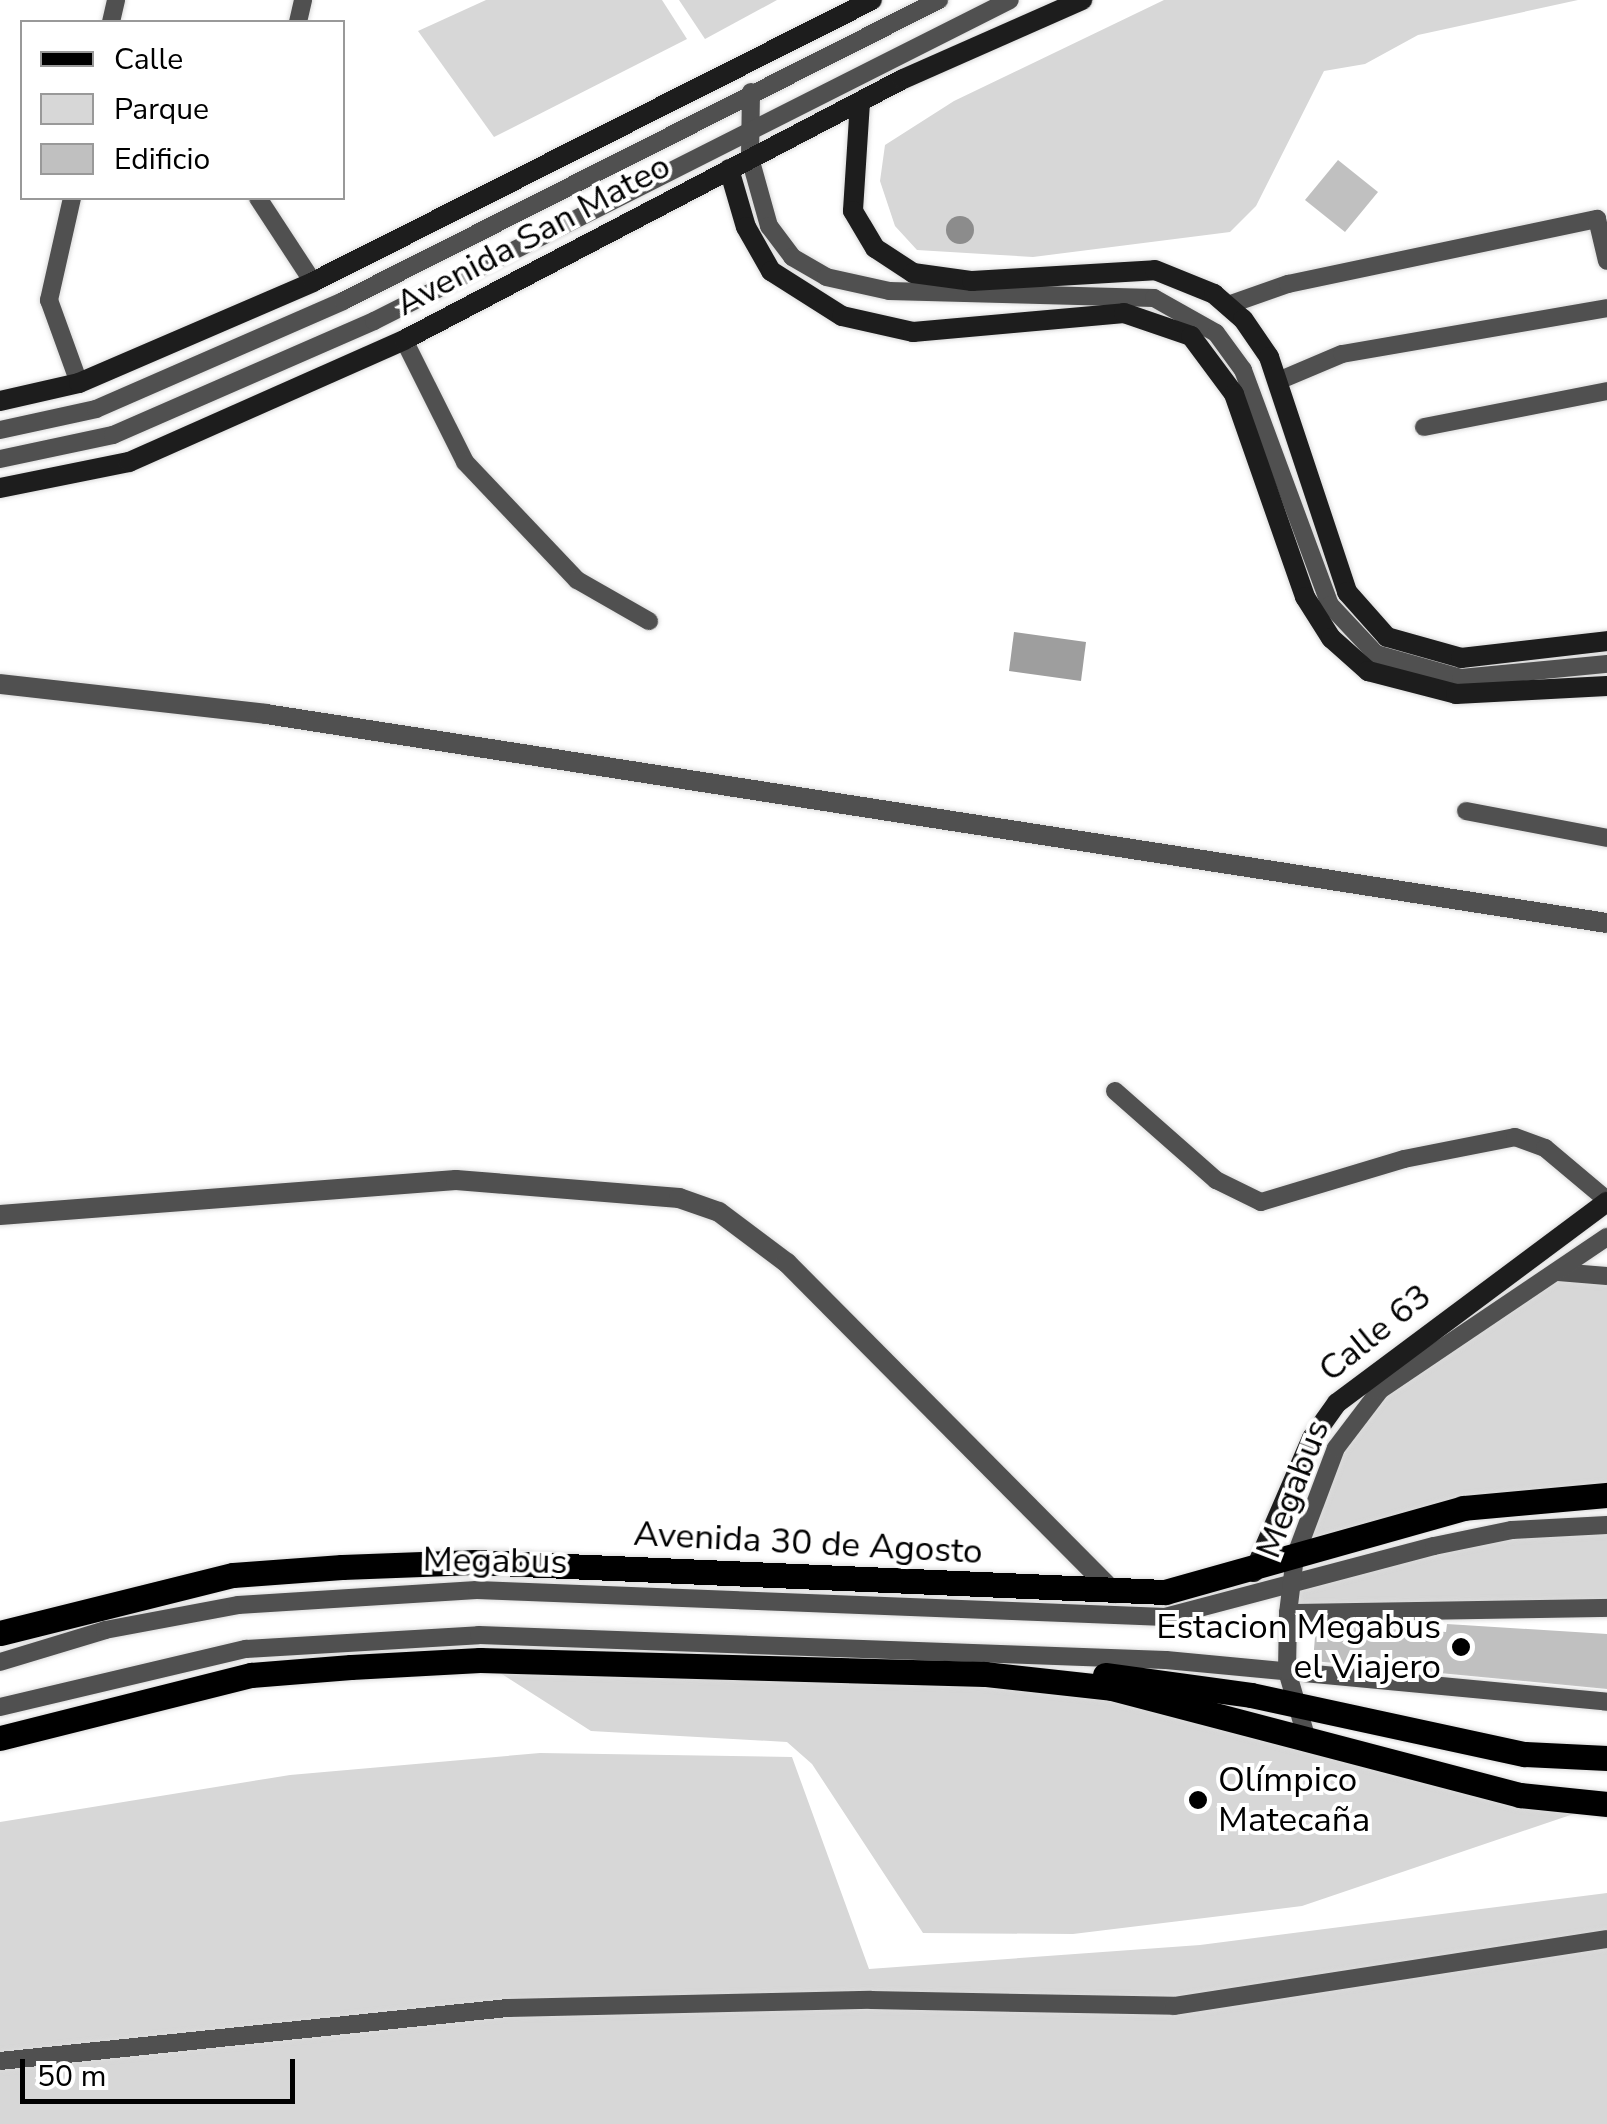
<!DOCTYPE html>
<meta charset="utf-8">
<style>
body{margin:0}
#map{position:relative;width:1607px;height:2124px;overflow:hidden;background:#fff;font-family:"Nunito Sans",sans-serif}
div>[style]{position:absolute}
.green>*{inset:0;background:#d7d7d7}
.water>*{inset:0;background:#9e9e9e}
.building>*{inset:0;background:#c0c0c0}
.roads{filter:drop-shadow(0 0 2px #dbdbdb) drop-shadow(0 0 2px #dbdbdb)}
.lane>*{height:18px;margin:-9px;padding:0 9px;transform-origin:9px;border-radius:9px;background:#505050}
.street>*{height:20px;margin:-10px;padding:0 10px;transform-origin:10px;border-radius:10px;background:#505050}
.secondary>*{height:20px;margin:-10px;padding:0 10px;transform-origin:10px;border-radius:10px;background:#1d1d1d}
.primary>*{height:25px;margin:-12.5px;padding:0 12.5px;transform-origin:12.5px;border-radius:12.5px;background:#000}
.trees>*{width:28px;height:28px;margin:-14px;border-radius:50%;background:#8c8c8c}
.dots>*{width:28px;height:28px;translate:-50% -50%;box-sizing:border-box;border:5px solid #fff;border-radius:50%}
span{translate:-50% -50%;white-space:nowrap;text-align:center;line-height:1.15;-webkit-text-stroke:8px #fff;paint-order:stroke}
.street-label{font-size:35px;color:#000}
.poi-label{font-size:35px;color:#000}
.right{translate:-100% -50%;text-align:right}
.left{translate:0 -50%;text-align:left}
.legend{position:absolute;left:20px;top:20px;width:325px;height:180px;box-sizing:border-box;background:#fff;border:2px solid #999;margin:0;padding:12px 18px;list-style:none;font-size:30px;color:#000}
.legend li{display:flex;align-items:center;gap:20px;height:50px}
.legend b{width:50px;border:2px solid #999}
.scale{position:absolute;left:20px;top:2059px;width:275px;height:45px;box-sizing:border-box;border:5px solid #000;border-top:0;padding-left:12px;font-size:30px;line-height:35px;white-space:nowrap;color:#000;-webkit-text-stroke:8px #fff;paint-order:stroke}
</style>
<div id="map">
<div class="green">
<div style="clip-path:polygon(486px 0,662px 0,687px 39px,494px 137px,418px 31px)"></div>
<div style="clip-path:polygon(679px 0,777px 0,705px 39px)"></div>
<div style="clip-path:polygon(1164px 0,1578px 0,1418px 35px,1365px 64px,1324px 71px,1256px 206px,1230px 232px,1033px 257px,917px 250px,895px 226px,880px 181px,885px 145px,954px 101px)"></div>
<div style="clip-path:polygon(1557px 1272px,1607px 1276px,1607px 1495px,1567px 1494px,1295px 1557px,1356px 1416px)"></div>
<div style="clip-path:polygon(1607px 1525px,1607px 1608px,1288px 1613px,1292px 1585px,1434px 1546px)"></div>
<div style="clip-path:polygon(480px 1660px,985px 1674px,1600px 1805px,1302px 1906px,1073px 1934px,923px 1933px,812px 1764px,787px 1742px,591px 1731px)"></div>
<div style="clip-path:polygon(540px 1753px,792px 1757px,869px 1969px,1200px 1945px,1607px 1893px,1607px 2124px,0 2124px,0 1822px,290px 1775px)"></div>
</div>
<div class="water">
<div style="clip-path:polygon(1014px 632px,1086px 642px,1081px 681px,1009px 671px)"></div>
</div>
<div class="building">
<div style="clip-path:polygon(1338px 160px,1378px 192px,1345px 232px,1305px 200px)"></div>
<div style="clip-path:polygon(1447px 1624px,1607px 1634px,1607px 1689px,1313px 1661px,1316px 1625px,1446px 1632px)"></div>
</div>
<div class="roads">
<div class="lane">
<div style="left:111px;top:22px;width:23px;rotate:-77deg"></div>
<div style="left:298px;top:22px;width:23px;rotate:-77deg"></div>
<div style="left:751px;top:92px;width:66px;rotate:90.9deg"></div>
<div style="left:750px;top:158px;width:71px;rotate:74.4deg"></div>
<div style="left:769px;top:226px;width:39px;rotate:53deg"></div>
<div style="left:792px;top:257px;width:39px;rotate:30deg"></div>
<div style="left:826px;top:277px;width:65px;rotate:12.5deg"></div>
<div style="left:889px;top:291px;width:265px;rotate:1.5deg"></div>
<div style="left:1154px;top:298px;width:71px;rotate:29.4deg"></div>
<div style="left:1216px;top:333px;width:46px;rotate:53.9deg"></div>
<div style="left:1243px;top:370px;width:251px;rotate:69.7deg"></div>
<div style="left:1330px;top:605px;width:67px;rotate:46.8deg"></div>
<div style="left:1376px;top:654px;width:88px;rotate:15.8deg"></div>
<div style="left:1461px;top:678px;width:147px;rotate:-5.5deg"></div>
<div style="left:72px;top:198px;width:105px;rotate:102.7deg"></div>
<div style="left:49px;top:300px;width:88px;rotate:70.1deg"></div>
<div style="left:258px;top:198px;width:100px;rotate:56.8deg"></div>
<div style="left:1228px;top:305px;width:64px;rotate:-19.3deg"></div>
<div style="left:1288px;top:284px;width:316px;rotate:-11.9deg"></div>
<div style="left:1597px;top:219px;width:43px;rotate:76.6deg"></div>
<div style="left:404px;top:340px;width:136px;rotate:63.4deg"></div>
<div style="left:465px;top:462px;width:163px;rotate:46.5deg"></div>
<div style="left:577px;top:580px;width:83px;rotate:29.7deg"></div>
<div style="left:1278px;top:381px;width:69px;rotate:-22.9deg"></div>
<div style="left:1342px;top:354px;width:269px;rotate:-9.8deg"></div>
<div style="left:1424px;top:427px;width:187px;rotate:-11.1deg"></div>
<div style="left:0;top:430px;width:98px;rotate:-12.3deg"></div>
<div style="left:96px;top:409px;width:270px;rotate:-23.6deg"></div>
<div style="left:343px;top:301px;width:668px;rotate:-26.8deg"></div>
<div style="left:0;top:459px;width:116px;rotate:-12deg"></div>
<div style="left:113px;top:435px;width:285px;rotate:-23.6deg"></div>
<div style="left:374px;top:321px;width:712px;rotate:-26.78deg"></div>
<div style="left:1466px;top:811px;width:144px;rotate:10.8deg"></div>
<div style="left:1115px;top:1091px;width:135px;rotate:41.4deg"></div>
<div style="left:1216px;top:1180px;width:50px;rotate:26.1deg"></div>
<div style="left:1261px;top:1202px;width:149px;rotate:-16.7deg"></div>
<div style="left:1404px;top:1159px;width:113px;rotate:-11.2deg"></div>
<div style="left:1515px;top:1137px;width:32px;rotate:20deg"></div>
<div style="left:1545px;top:1148px;width:81px;rotate:40deg"></div>
<div style="left:1558px;top:1272px;width:49px;rotate:4.7deg"></div>
<div style="left:1288px;top:1613px;width:319px;rotate:-0.9deg"></div>
<div style="left:0;top:1662px;width:110px;rotate:-16.9deg"></div>
<div style="left:105px;top:1630px;width:135px;rotate:-10.6deg"></div>
<div style="left:238px;top:1605px;width:239px;rotate:-3.6deg"></div>
<div style="left:477px;top:1590px;width:689px;rotate:2.25deg"></div>
<div style="left:1165px;top:1617px;width:278px;rotate:-14.8deg"></div>
<div style="left:1434px;top:1546px;width:80px;rotate:-11.6deg"></div>
<div style="left:1512px;top:1530px;width:95px;rotate:-3deg"></div>
<div style="left:0;top:1707px;width:253px;rotate:-13.3deg"></div>
<div style="left:246px;top:1649px;width:233px;rotate:-3.4deg"></div>
<div style="left:479px;top:1635px;width:687px;rotate:2.08deg"></div>
<div style="left:1166px;top:1660px;width:443px;rotate:5.4deg"></div>
<div style="left:1306px;top:1736px;width:68px;rotate:-106.3deg"></div>
<div style="left:1287px;top:1671px;width:58px;rotate:-89deg"></div>
<div style="left:1288px;top:1613px;width:56px;rotate:-82.9deg"></div>
<div style="left:1295px;top:1557px;width:116px;rotate:-69.4deg"></div>
<div style="left:1336px;top:1448px;width:73px;rotate:-52.8deg"></div>
<div style="left:1380px;top:1390px;width:274px;rotate:-34deg"></div>
<div style="left:0;top:2061px;width:511px;rotate:-5.96deg"></div>
<div style="left:508px;top:2008px;width:363px;rotate:-1.3deg"></div>
<div style="left:871px;top:2000px;width:303px;rotate:1.1deg"></div>
<div style="left:1174px;top:2006px;width:438px;rotate:-8.8deg"></div>
</div>
<div class="street">
<div style="left:0;top:684px;width:268px;rotate:6.4deg"></div>
<div style="left:266px;top:714px;width:1357px;rotate:8.86deg"></div>
<div style="left:0;top:1215px;width:457px;rotate:-4.4deg"></div>
<div style="left:456px;top:1180px;width:224px;rotate:4.6deg"></div>
<div style="left:679px;top:1198px;width:42px;rotate:19.3deg"></div>
<div style="left:719px;top:1212px;width:85px;rotate:36.9deg"></div>
<div style="left:787px;top:1263px;width:465px;rotate:45.2deg"></div>
</div>
<div class="secondary">
<div style="left:860px;top:102px;width:109px;rotate:93.7deg"></div>
<div style="left:853px;top:211px;width:43px;rotate:59.3deg"></div>
<div style="left:875px;top:248px;width:45px;rotate:33.3deg"></div>
<div style="left:913px;top:273px;width:60px;rotate:7.7deg"></div>
<div style="left:972px;top:281px;width:183px;rotate:-3.4deg"></div>
<div style="left:1155px;top:270px;width:64px;rotate:22.1deg"></div>
<div style="left:1214px;top:294px;width:38px;rotate:41deg"></div>
<div style="left:1243px;top:319px;width:46px;rotate:55.6deg"></div>
<div style="left:1269px;top:357px;width:248px;rotate:71.6deg"></div>
<div style="left:1347px;top:592px;width:60px;rotate:48.4deg"></div>
<div style="left:1387px;top:637px;width:77px;rotate:15.8deg"></div>
<div style="left:1461px;top:658px;width:147px;rotate:-6.6deg"></div>
<div style="left:729px;top:169px;width:60px;rotate:73.7deg"></div>
<div style="left:746px;top:227px;width:51px;rotate:60.4deg"></div>
<div style="left:771px;top:271px;width:84px;rotate:32.4deg"></div>
<div style="left:842px;top:316px;width:73px;rotate:12.7deg"></div>
<div style="left:913px;top:332px;width:212px;rotate:-5.1deg"></div>
<div style="left:1124px;top:313px;width:71px;rotate:18.9deg"></div>
<div style="left:1191px;top:336px;width:72px;rotate:53.4deg"></div>
<div style="left:1234px;top:394px;width:215px;rotate:70.7deg"></div>
<div style="left:1305px;top:597px;width:49px;rotate:57.6deg"></div>
<div style="left:1331px;top:638px;width:50px;rotate:41.7deg"></div>
<div style="left:1368px;top:671px;width:91px;rotate:14.6deg"></div>
<div style="left:1456px;top:694px;width:151px;rotate:-3deg"></div>
<div style="left:0;top:401px;width:81px;rotate:-12.8deg"></div>
<div style="left:79px;top:383px;width:255px;rotate:-23.3deg"></div>
<div style="left:313px;top:282px;width:626px;rotate:-26.77deg"></div>
<div style="left:0;top:488px;width:132px;rotate:-11.4deg"></div>
<div style="left:129px;top:462px;width:301px;rotate:-23.9deg"></div>
<div style="left:404px;top:340px;width:563px;rotate:-27.61deg"></div>
<div style="left:903px;top:79px;width:196px;rotate:-23.8deg"></div>
<div style="left:1254px;top:1572px;width:146px;rotate:-66.6deg"></div>
<div style="left:1312px;top:1438px;width:43px;rotate:-54.5deg"></div>
<div style="left:1337px;top:1403px;width:337px;rotate:-36.7deg"></div>
</div>
<div class="primary">
<div style="left:0;top:1633px;width:240px;rotate:-14deg"></div>
<div style="left:233px;top:1575px;width:109px;rotate:-4.2deg"></div>
<div style="left:342px;top:1567px;width:133px;rotate:-2.2deg"></div>
<div style="left:475px;top:1562px;width:691px;rotate:2.49deg"></div>
<div style="left:1165px;top:1592px;width:310px;rotate:-15.7deg"></div>
<div style="left:1463px;top:1508px;width:145px;rotate:-5.2deg"></div>
<div style="left:1105px;top:1675px;width:147px;rotate:7.8deg"></div>
<div style="left:1251px;top:1695px;width:280px;rotate:12.2deg"></div>
<div style="left:1525px;top:1754px;width:82px;rotate:2.8deg"></div>
<div style="left:0;top:1738px;width:259px;rotate:-14.1deg"></div>
<div style="left:251px;top:1675px;width:100px;rotate:-4.6deg"></div>
<div style="left:351px;top:1667px;width:129px;rotate:-3.1deg"></div>
<div style="left:480px;top:1660px;width:505px;rotate:1.59deg"></div>
<div style="left:985px;top:1674px;width:128px;rotate:6.3deg"></div>
<div style="left:1112px;top:1688px;width:422px;rotate:14.7deg"></div>
<div style="left:1520px;top:1795px;width:87px;rotate:5.9deg"></div>
</div>
</div>
<div class="trees">
<div style="left:960px;top:230px"></div>
</div>
<div class="dots">
<div style="left:1461px;top:1647px;background:#000"></div>
<div style="left:1198px;top:1800px;background:#000"></div>
</div>
<div class="street-label">
<span style="left:533px;top:235px;rotate:-28deg">Avenida San Mateo</span>
<span style="left:1375px;top:1333px;rotate:-39deg">Calle 63</span>
<span style="left:1293px;top:1489px;rotate:-69deg">Megabus</span>
<span style="left:808px;top:1543px;rotate:3deg">Avenida 30 de Agosto</span>
<span style="left:495px;top:1561px;rotate:1deg">Megabus</span>
</div>
<div class="poi-label">
<span class="right" style="left:1441px;top:1647px">Estacion Megabus<br>el Viajero</span>
<span class="left" style="left:1218px;top:1800px">Olímpico<br>Matecaña</span>
</div>
<ul class="legend">
<li><b style="height:12px;background:#000"></b>Calle</li>
<li><b style="height:28px;background:#d7d7d7"></b>Parque</li>
<li><b style="height:28px;background:#c0c0c0"></b>Edificio</li>
</ul>
<div class="scale">50 m</div>
</div>
